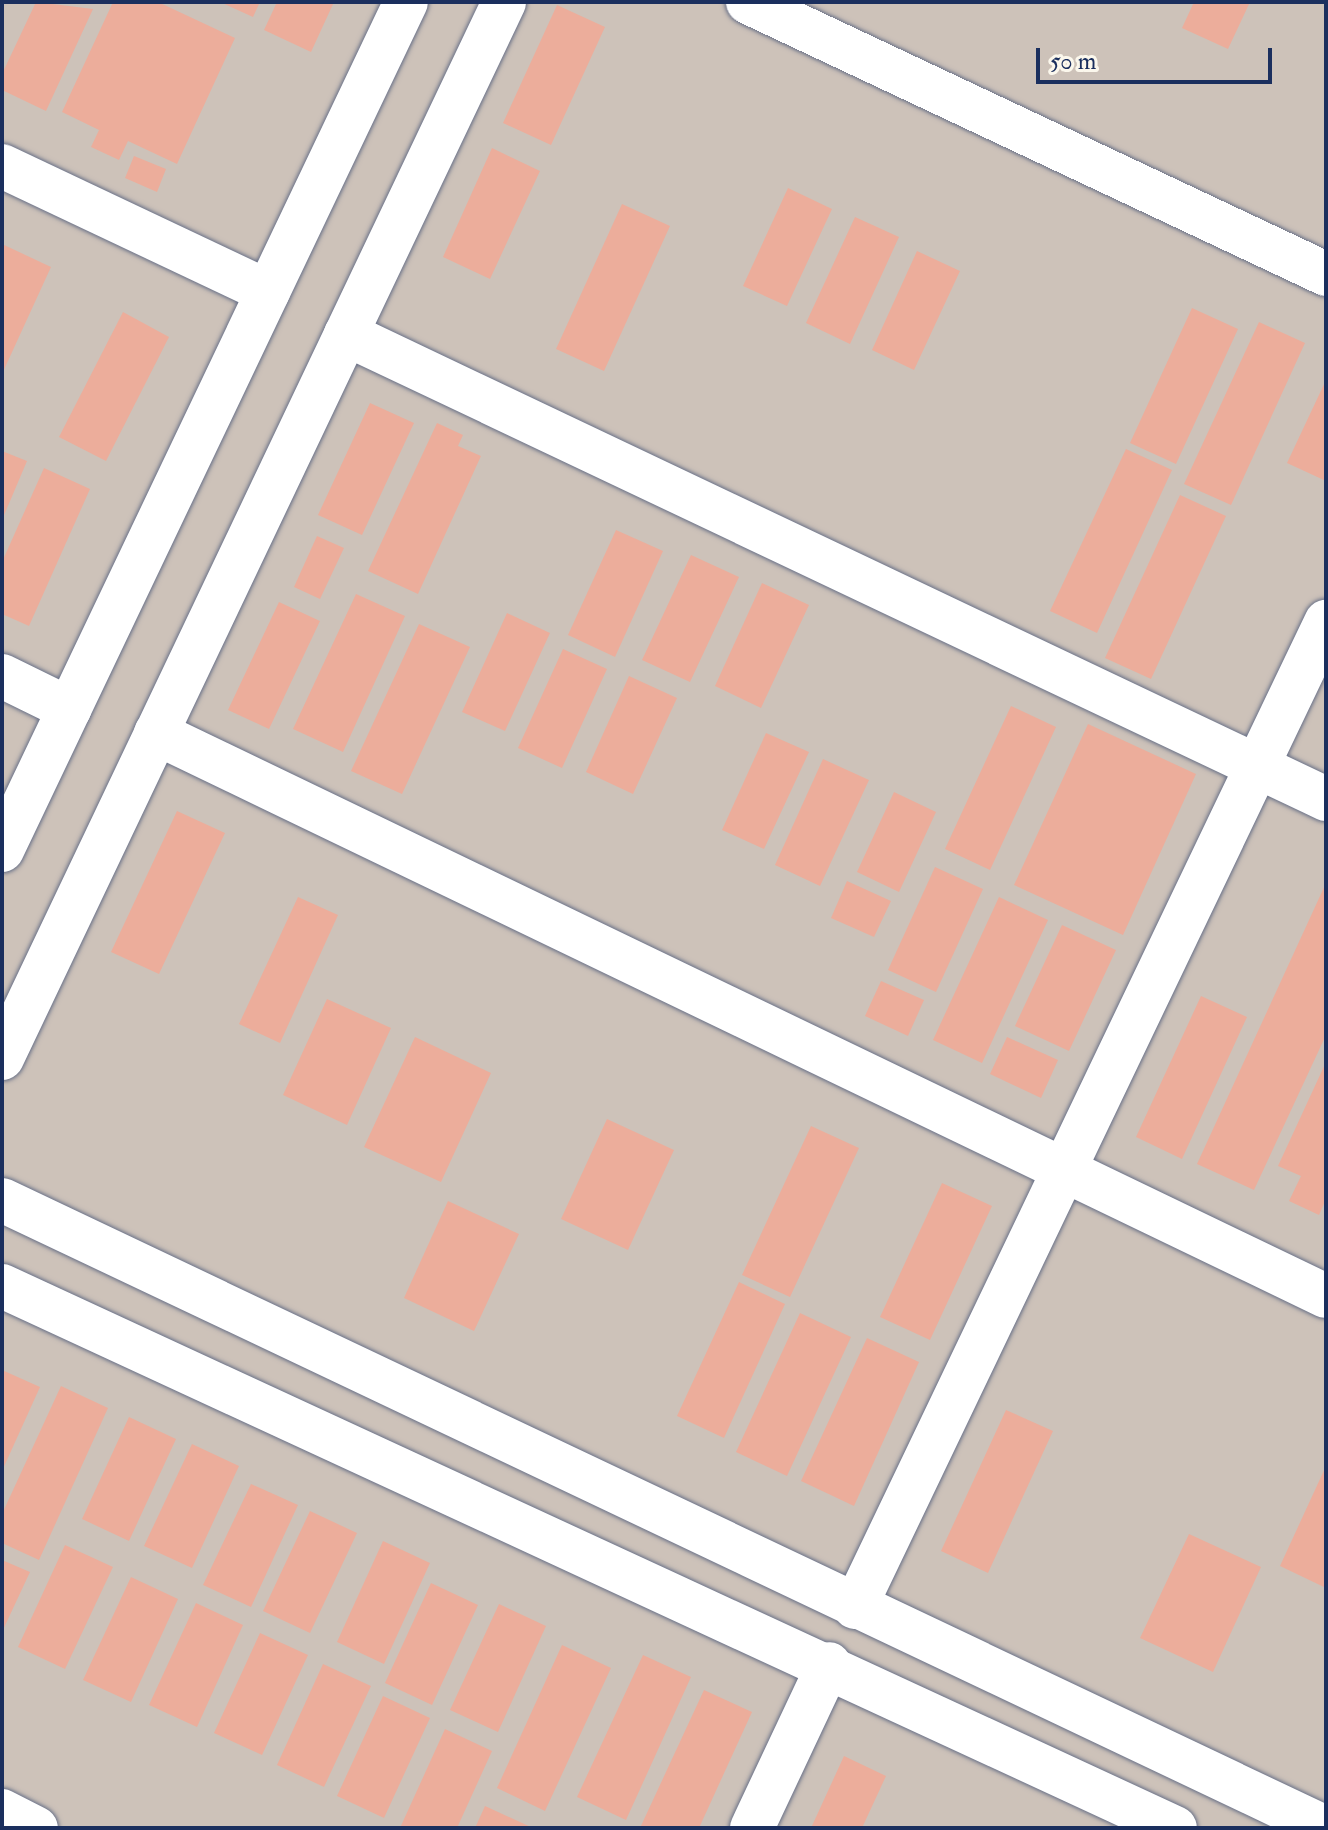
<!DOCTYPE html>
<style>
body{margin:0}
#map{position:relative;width:1328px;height:1830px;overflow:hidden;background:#f6e8d3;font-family:"IM FELL Double Pica",serif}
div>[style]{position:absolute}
.industrial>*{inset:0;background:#cdc2b9}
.building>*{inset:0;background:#ecad9b}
.roads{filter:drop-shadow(0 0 2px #687087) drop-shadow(0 0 2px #687087)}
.minor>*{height:44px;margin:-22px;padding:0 22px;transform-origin:22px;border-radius:22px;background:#fff}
span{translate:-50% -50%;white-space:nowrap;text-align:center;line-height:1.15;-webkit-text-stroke:7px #fbf7ec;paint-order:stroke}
.frame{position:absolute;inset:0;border:4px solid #1b2f5e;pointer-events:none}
.scale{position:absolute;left:1036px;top:48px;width:236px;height:36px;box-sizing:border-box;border:4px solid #1b2f5e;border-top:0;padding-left:10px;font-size:24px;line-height:28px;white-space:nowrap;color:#1b2f5e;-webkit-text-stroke:6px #fbf7ec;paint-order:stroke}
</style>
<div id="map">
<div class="industrial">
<div style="clip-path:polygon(2px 2px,1326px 2px,1326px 1828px,2px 1828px)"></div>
</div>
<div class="building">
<div style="clip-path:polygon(36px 2px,93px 9px,46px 111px,2px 90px,2px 74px)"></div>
<div style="clip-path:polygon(113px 2px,158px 2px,235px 38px,177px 164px,128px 141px,119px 160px,91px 147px,99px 130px,62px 112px)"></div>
<div style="clip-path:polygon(220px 2px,260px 2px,253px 17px)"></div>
<div style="clip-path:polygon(277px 2px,334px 2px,311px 52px,264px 30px)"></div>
<div style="clip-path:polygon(1194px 2px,1250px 2px,1228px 49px,1182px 28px)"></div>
<div style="clip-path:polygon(557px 5px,605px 27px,551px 145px,503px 123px)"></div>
<div style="clip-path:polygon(492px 148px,540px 171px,490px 279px,443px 257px)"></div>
<div style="clip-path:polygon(134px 156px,166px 169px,157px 192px,125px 178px)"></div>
<div style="clip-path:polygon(788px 188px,832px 209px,787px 306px,743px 286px)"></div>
<div style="clip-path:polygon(622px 204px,670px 226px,604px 371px,556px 349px)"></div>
<div style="clip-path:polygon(855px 217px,899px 237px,850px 344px,806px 323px)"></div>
<div style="clip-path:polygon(2px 244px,51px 267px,2px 374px)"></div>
<div style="clip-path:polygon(917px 251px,960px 271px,914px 370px,872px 350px)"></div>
<div style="clip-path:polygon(1192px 308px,1238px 329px,1176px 464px,1130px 443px)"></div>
<div style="clip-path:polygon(123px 312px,169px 337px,106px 461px,59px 437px)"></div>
<div style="clip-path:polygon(1259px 322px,1305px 343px,1231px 505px,1184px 484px)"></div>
<div style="clip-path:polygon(1326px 380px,1326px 481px,1287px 463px)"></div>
<div style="clip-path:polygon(370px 403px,414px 423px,362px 535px,318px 515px)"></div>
<div style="clip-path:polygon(437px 423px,463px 435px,458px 446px,481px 456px,418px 594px,368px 571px)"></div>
<div style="clip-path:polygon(1126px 449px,1172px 470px,1097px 633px,1050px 611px)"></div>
<div style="clip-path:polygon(2px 451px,27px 461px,2px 520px)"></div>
<div style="clip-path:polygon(44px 468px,90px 489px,29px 626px,2px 614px,2px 562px)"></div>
<div style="clip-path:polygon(1180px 495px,1226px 516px,1151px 679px,1105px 658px)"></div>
<div style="clip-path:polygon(616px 530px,663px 551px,615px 657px,568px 635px)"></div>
<div style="clip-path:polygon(317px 536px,344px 548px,320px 599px,294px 587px)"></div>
<div style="clip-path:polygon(691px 555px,739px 577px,690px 682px,642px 660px)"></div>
<div style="clip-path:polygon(762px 583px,809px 605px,761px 708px,715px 686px)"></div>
<div style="clip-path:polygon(356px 594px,405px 616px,343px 752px,293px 729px)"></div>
<div style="clip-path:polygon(279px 602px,320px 621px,269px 729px,228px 710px)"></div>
<div style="clip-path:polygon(507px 613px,550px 633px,505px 731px,462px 712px)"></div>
<div style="clip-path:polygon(419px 624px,470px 647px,402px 794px,351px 771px)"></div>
<div style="clip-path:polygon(563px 649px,607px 669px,562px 768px,518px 748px)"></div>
<div style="clip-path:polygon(629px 676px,677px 698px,633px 794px,586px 772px)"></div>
<div style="clip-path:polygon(1011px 706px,1056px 727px,990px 870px,945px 849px)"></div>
<div style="clip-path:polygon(1088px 724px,1196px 774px,1123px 935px,1014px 885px)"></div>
<div style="clip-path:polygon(766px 733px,809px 752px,764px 849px,722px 830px)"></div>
<div style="clip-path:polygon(823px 759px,869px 780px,820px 886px,775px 865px)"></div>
<div style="clip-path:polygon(894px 792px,936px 812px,899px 892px,857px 872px)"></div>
<div style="clip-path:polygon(177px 811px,225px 833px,159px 974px,111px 952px)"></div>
<div style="clip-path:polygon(935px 867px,983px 889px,936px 992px,888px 970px)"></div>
<div style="clip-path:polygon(847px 881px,891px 901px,874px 937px,831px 918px)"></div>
<div style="clip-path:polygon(1326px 883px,1326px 1035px,1254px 1190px,1197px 1164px)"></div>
<div style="clip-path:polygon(298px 897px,338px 915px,280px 1043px,239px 1024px)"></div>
<div style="clip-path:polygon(999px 897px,1048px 920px,982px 1063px,933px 1040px)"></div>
<div style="clip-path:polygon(1062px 925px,1116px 950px,1069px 1051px,1015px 1026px)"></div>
<div style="clip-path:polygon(881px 981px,924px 1000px,908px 1036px,865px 1016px)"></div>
<div style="clip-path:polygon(1201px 996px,1247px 1017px,1182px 1159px,1136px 1137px)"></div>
<div style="clip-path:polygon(327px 999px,391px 1028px,347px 1125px,283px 1095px)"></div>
<div style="clip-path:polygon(415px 1037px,491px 1073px,441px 1182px,364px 1147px)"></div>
<div style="clip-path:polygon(1007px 1037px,1058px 1060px,1041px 1098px,990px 1074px)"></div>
<div style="clip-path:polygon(1326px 1062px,1326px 1199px,1319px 1215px,1289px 1201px,1301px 1176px,1278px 1166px)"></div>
<div style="clip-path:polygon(607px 1119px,674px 1150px,628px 1250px,561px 1219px)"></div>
<div style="clip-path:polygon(811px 1126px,859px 1148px,790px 1297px,742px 1275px)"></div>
<div style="clip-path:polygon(942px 1183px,992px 1206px,930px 1340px,880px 1317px)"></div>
<div style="clip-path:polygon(448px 1201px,519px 1234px,474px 1331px,404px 1298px)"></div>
<div style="clip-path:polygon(739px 1282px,785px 1304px,724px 1438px,677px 1416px)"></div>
<div style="clip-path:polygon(800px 1313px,851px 1337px,787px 1476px,736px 1452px)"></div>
<div style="clip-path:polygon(867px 1338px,919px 1362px,854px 1506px,801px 1481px)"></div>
<div style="clip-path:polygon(2px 1370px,40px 1387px,2px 1471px)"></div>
<div style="clip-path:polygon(61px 1386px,108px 1408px,39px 1560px,2px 1543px,2px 1514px)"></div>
<div style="clip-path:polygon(1006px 1410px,1053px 1431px,988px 1573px,941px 1551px)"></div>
<div style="clip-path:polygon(129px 1417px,176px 1439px,129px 1541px,82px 1519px)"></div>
<div style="clip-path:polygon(192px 1444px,239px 1466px,192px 1568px,144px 1546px)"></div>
<div style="clip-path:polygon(1326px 1466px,1326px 1588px,1280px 1566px)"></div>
<div style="clip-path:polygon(251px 1484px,298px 1505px,251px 1607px,203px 1585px)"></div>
<div style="clip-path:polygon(310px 1511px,357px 1533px,310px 1633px,263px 1611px)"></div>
<div style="clip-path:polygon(1189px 1534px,1261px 1567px,1213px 1672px,1140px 1638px)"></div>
<div style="clip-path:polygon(383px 1541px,430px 1563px,384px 1664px,337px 1642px)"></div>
<div style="clip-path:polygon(65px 1545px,113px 1567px,65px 1669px,18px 1647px)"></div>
<div style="clip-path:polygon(2px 1560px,30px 1572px,2px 1632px)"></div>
<div style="clip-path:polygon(131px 1577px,178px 1599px,131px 1702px,83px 1680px)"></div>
<div style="clip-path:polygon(431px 1583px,478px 1605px,432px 1705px,385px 1683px)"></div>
<div style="clip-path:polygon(196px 1603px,243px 1625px,197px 1727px,149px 1705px)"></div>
<div style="clip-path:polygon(499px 1604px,546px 1626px,498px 1732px,450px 1710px)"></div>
<div style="clip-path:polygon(260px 1633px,308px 1655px,262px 1755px,214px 1733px)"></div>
<div style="clip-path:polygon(562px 1645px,611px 1668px,545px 1811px,497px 1788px)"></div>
<div style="clip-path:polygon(643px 1655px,691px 1677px,626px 1820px,577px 1797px)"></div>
<div style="clip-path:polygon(323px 1664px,371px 1686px,324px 1787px,277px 1765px)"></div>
<div style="clip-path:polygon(704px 1690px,752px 1712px,699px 1828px,640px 1828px)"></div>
<div style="clip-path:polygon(383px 1696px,430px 1718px,384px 1818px,337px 1796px)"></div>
<div style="clip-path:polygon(445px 1729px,492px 1751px,457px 1828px,400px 1828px)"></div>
<div style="clip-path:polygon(844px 1756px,886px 1776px,862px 1828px,811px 1828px)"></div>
<div style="clip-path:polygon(485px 1806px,533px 1828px,475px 1828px)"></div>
</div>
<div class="roads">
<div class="minor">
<div style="left:748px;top:2px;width:639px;rotate:25.2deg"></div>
<div style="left:2px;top:166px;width:294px;rotate:25.3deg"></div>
<div style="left:346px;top:334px;width:1085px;rotate:25.38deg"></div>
<div style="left:2px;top:676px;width:75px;rotate:26.2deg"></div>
<div style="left:156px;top:733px;width:1298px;rotate:25.7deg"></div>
<div style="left:2px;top:850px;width:939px;rotate:-64.53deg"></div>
<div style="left:2px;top:1058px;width:1169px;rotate:-64.57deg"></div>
<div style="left:2px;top:1200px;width:1465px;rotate:25.38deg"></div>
<div style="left:2px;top:1286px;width:1292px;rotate:24.8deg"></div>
<div style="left:855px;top:1607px;width:1092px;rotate:-64.44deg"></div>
<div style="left:2px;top:1811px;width:38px;rotate:27deg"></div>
<div style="left:752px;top:1828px;width:181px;rotate:-64.8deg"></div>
</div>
</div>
<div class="frame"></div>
<div class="scale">50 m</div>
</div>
